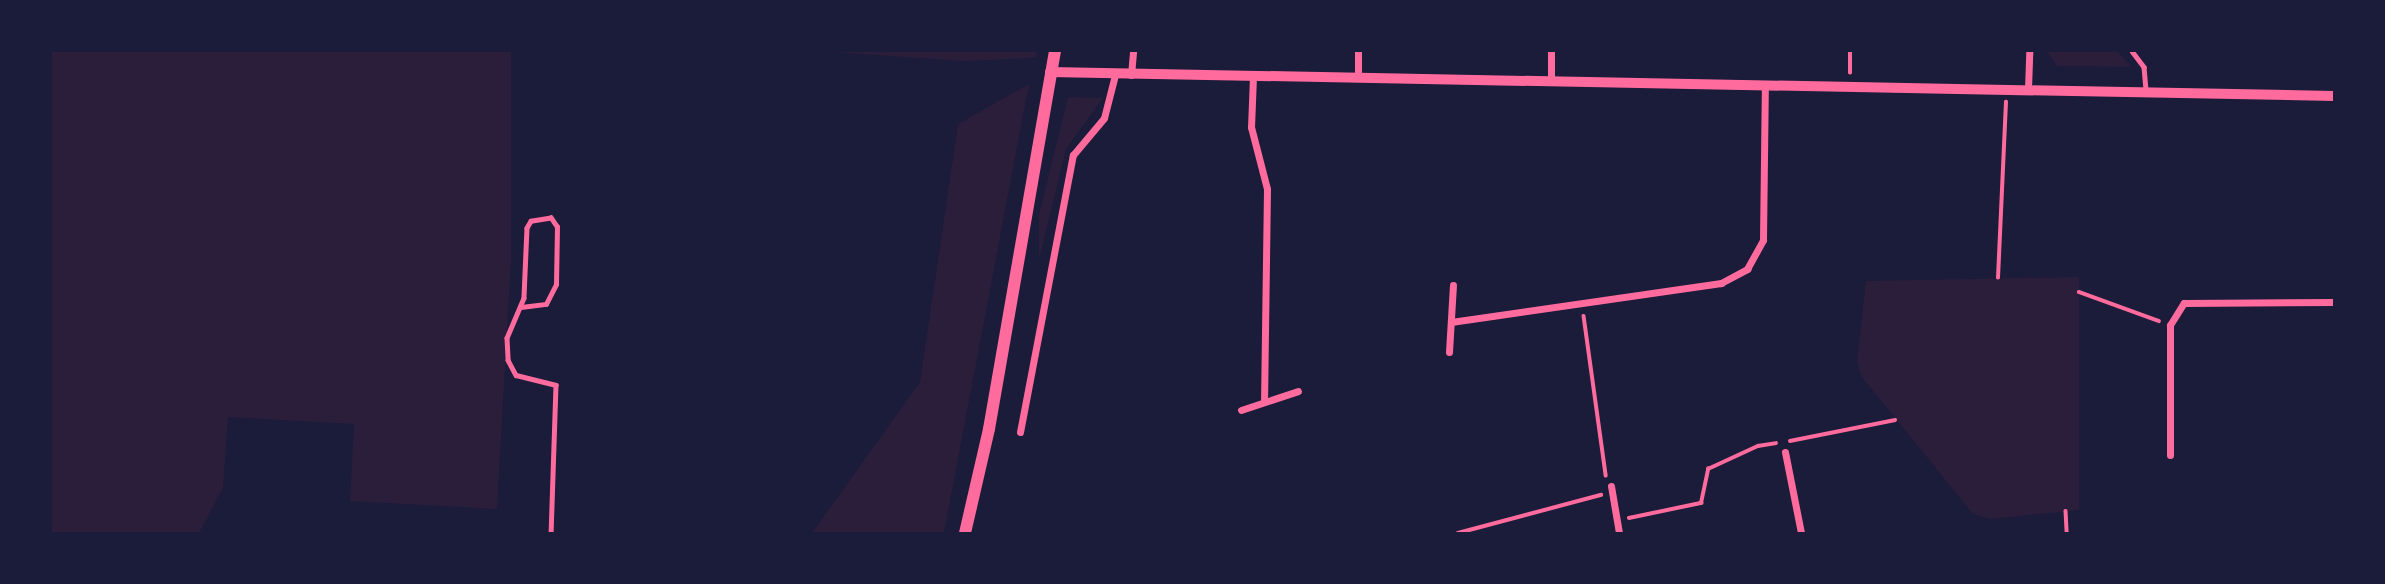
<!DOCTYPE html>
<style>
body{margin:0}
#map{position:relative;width:2385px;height:584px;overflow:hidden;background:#1b1b3a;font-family:"PT Sans Narrow",sans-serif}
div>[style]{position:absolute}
.green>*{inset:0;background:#2a1e3b}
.path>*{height:3.5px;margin:-1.75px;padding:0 1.75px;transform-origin:1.75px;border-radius:1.75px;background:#ff6b9d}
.service>*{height:4.5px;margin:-2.25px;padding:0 2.25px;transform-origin:2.25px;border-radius:2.25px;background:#ff6b9d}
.minor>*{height:7px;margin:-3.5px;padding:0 3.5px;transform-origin:3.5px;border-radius:3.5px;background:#ff6b9d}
.tertiary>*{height:10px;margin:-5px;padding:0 5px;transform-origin:5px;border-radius:5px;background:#ff6b9d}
.secondary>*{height:12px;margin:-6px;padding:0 6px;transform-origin:6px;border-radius:6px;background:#ff6b9d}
span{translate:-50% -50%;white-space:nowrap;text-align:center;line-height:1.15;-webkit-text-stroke:7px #1b1b3a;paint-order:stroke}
.frame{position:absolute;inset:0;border:52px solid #1b1b3a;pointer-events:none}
</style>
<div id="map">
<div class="green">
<div style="clip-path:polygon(51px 51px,511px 51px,511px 261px,497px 509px,350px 501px,354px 424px,228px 417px,223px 488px,199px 533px,51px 533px)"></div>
<div style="clip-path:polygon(818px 51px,1037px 51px,1036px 58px,963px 61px)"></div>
<div style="clip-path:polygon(2047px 51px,2117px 51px,2132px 67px,2057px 66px)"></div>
<div style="clip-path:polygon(1029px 84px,944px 533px,812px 533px,920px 382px,958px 124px)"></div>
<div style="clip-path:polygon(1068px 97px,1103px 98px,1066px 149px,1039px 260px,1039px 215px)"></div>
<div style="clip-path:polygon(2079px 277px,2079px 510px,1990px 519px,1973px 514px,1861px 376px,1857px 361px,1866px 281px)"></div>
</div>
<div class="path">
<div style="left:1850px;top:73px;width:22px;rotate:-90deg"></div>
<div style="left:1998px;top:278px;width:176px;rotate:-87.4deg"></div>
<div style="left:2079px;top:292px;width:85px;rotate:19.9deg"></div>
<div style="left:1584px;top:316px;width:161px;rotate:82.1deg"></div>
<div style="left:1790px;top:441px;width:107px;rotate:-11.3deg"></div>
<div style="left:2066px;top:511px;width:22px;rotate:87deg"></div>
<div style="left:1629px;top:518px;width:74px;rotate:-11.8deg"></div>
<div style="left:1701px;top:503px;width:35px;rotate:-78deg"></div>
<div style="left:1708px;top:469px;width:55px;rotate:-24.7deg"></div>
<div style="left:1758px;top:446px;width:18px;rotate:-9deg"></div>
<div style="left:1458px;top:533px;width:148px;rotate:-14.9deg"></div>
</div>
<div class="service">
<div style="left:2132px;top:51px;width:20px;rotate:53deg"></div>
<div style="left:2144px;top:67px;width:22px;rotate:85deg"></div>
<div style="left:521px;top:307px;width:25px;rotate:-7deg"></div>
<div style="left:546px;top:304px;width:22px;rotate:-63deg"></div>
<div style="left:556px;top:284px;width:57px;rotate:-89deg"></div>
<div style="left:557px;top:227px;width:11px;rotate:-124deg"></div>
<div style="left:551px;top:218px;width:20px;rotate:171deg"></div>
<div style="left:531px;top:221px;width:8px;rotate:120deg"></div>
<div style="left:527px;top:228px;width:70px;rotate:92.5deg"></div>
<div style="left:524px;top:298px;width:43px;rotate:113deg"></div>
<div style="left:507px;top:338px;width:22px;rotate:87deg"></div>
<div style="left:508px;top:360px;width:17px;rotate:62deg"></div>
<div style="left:516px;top:375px;width:41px;rotate:14deg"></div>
<div style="left:556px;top:385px;width:148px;rotate:91.9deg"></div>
</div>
<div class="minor">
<div style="left:1131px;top:75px;width:24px;rotate:-85deg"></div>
<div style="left:1253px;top:76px;width:51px;rotate:92.2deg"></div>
<div style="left:1251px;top:127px;width:64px;rotate:75.5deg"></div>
<div style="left:1267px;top:189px;width:213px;rotate:90.8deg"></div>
<div style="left:1358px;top:77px;width:26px;rotate:-90deg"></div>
<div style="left:1551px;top:82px;width:31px;rotate:-90deg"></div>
<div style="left:2028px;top:89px;width:38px;rotate:-88deg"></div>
<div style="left:1451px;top:322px;width:273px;rotate:-8.2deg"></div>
<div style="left:1721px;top:283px;width:30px;rotate:-28deg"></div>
<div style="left:1747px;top:269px;width:33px;rotate:-61deg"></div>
<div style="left:1763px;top:240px;width:154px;rotate:-89.3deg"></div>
<div style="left:1449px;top:352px;width:67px;rotate:-86.6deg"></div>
<div style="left:1241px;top:410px;width:60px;rotate:-18.4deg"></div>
<div style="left:1020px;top:432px;width:282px;rotate:-79.2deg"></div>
<div style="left:1073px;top:155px;width:48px;rotate:-50deg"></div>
<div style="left:1104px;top:118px;width:44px;rotate:-75.7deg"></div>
<div style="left:1785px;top:452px;width:83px;rotate:78.8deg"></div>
<div style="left:2170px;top:455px;width:130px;rotate:-90deg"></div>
<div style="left:2170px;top:325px;width:26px;rotate:-58deg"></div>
<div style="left:2184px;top:303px;width:150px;rotate:-0.4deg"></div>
<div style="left:1611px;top:486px;width:48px;rotate:80.3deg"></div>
</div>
<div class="tertiary">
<div style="left:1050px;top:72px;width:1284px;rotate:1.07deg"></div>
</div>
<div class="secondary">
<div style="left:965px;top:533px;width:107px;rotate:-77deg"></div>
<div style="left:989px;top:429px;width:384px;rotate:-80.1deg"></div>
</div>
<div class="frame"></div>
</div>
